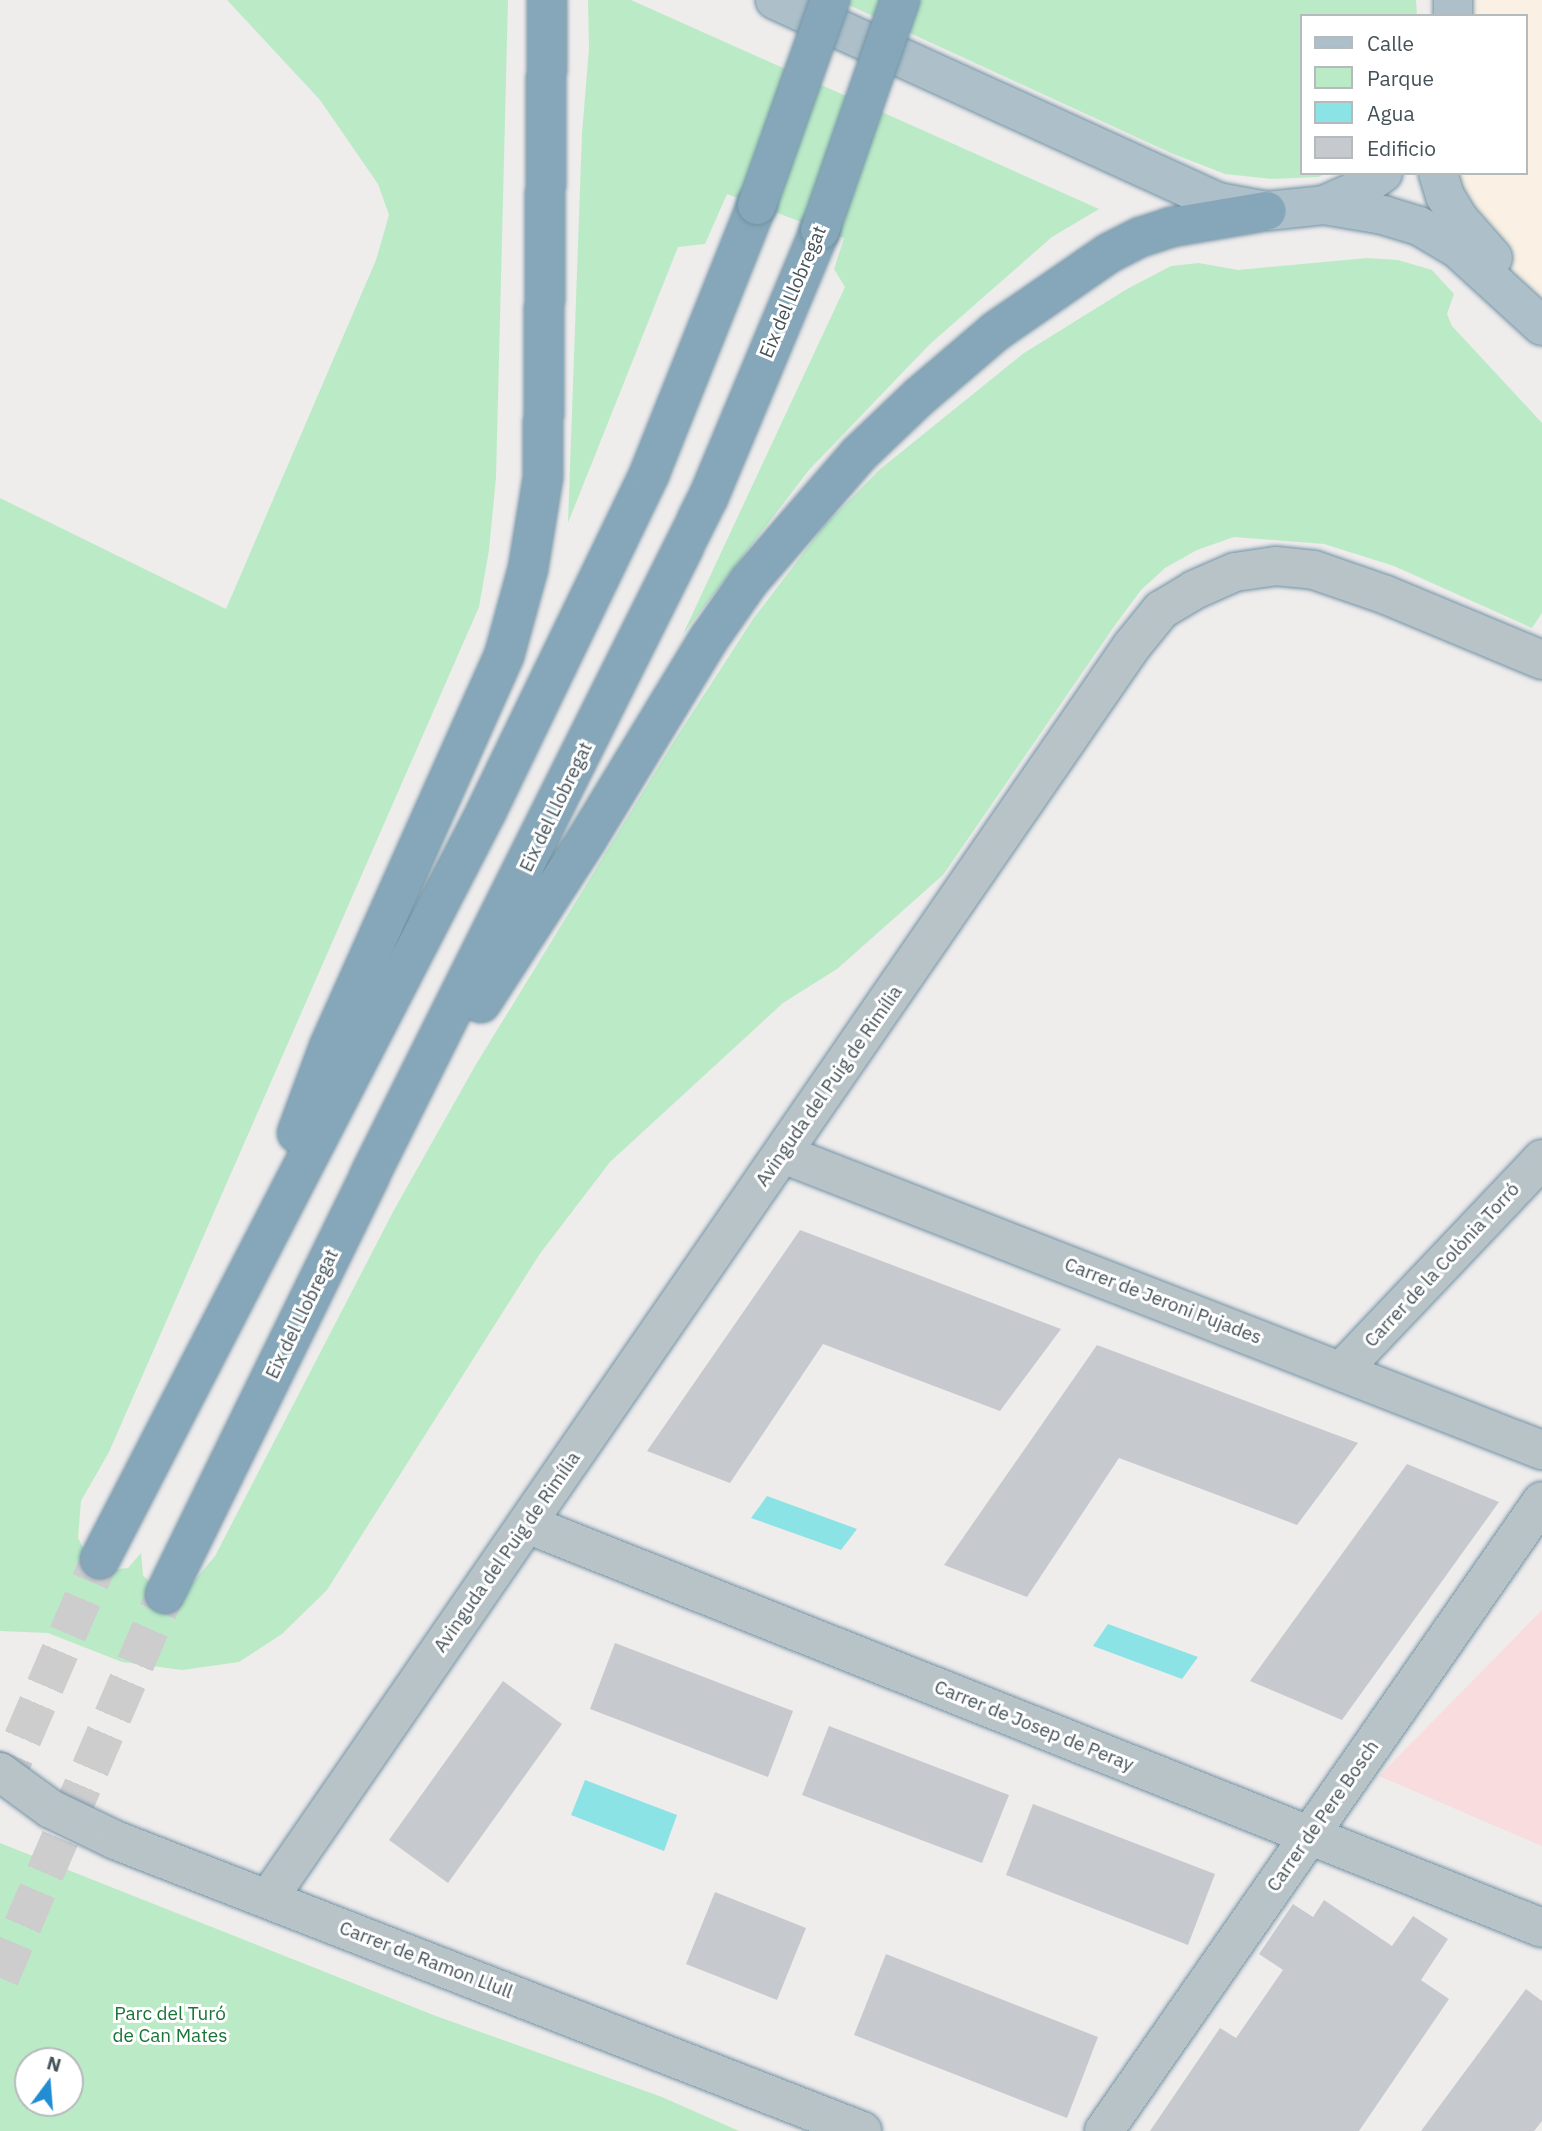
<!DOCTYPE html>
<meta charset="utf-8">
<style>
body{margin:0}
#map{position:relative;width:1542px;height:2131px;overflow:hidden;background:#efecec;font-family:"IBM Plex Sans",sans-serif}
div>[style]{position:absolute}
.commercial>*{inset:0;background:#faf0e4}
.medical>*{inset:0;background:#f9dcde}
.green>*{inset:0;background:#bbebc6}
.water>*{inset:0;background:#8be3e6}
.building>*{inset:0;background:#c6cacf}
.highway-tunnel>*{height:38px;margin-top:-19px;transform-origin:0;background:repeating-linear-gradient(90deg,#cdcdce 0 38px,transparent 0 57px)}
.roads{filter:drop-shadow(0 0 2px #7192a4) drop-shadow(0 0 2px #7192a4)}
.minor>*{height:38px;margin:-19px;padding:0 19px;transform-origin:19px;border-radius:19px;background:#b8c3c8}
.major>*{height:38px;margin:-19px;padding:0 19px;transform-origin:19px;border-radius:19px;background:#adc0ca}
.highway>*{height:38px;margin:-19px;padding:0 19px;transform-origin:19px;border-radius:19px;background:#86a7b9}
.bridges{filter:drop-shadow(0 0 2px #7192a4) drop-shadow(0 0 2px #7192a4)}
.highway-bridge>*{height:38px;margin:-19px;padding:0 19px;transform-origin:19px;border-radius:19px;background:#86a7b9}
span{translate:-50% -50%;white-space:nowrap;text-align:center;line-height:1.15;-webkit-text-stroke:6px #fff;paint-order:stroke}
.street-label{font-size:19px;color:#455258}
.park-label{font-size:19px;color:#1b7438}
.legend{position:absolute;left:1300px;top:14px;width:228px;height:161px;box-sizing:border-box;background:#fff;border:2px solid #b5babc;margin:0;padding:9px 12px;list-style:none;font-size:21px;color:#455258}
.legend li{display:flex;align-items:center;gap:14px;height:35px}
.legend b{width:35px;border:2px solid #b5babc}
.north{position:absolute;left:14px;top:2047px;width:70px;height:70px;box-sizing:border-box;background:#fff;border:2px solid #b5babc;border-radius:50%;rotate:16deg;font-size:19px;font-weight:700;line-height:28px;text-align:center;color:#455258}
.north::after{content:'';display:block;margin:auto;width:24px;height:32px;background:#228dd2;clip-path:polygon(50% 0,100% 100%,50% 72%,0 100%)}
</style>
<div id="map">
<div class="commercial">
<div style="clip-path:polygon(1471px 0,1542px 0,1542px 326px,1438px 173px,1526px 173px,1526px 16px,1468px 16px)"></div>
</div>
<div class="medical">
<div style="clip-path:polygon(1542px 1610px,1542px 1846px,1379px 1776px)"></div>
</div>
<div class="green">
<div style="clip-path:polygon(227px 0,508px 0,496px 478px,489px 550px,479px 607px,109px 1452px,81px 1501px,78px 1538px,86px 1553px,109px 1570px,128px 1568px,141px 1553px,143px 1575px,153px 1586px,184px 1593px,215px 1556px,394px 1210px,475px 1066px,676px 738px,753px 619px,825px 525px,879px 470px,1024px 353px,1127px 289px,1171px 266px,1199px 263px,1238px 270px,1367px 258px,1398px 260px,1432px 270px,1454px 294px,1447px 314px,1452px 326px,1542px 423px,1542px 613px,1532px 628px,1394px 566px,1324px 544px,1234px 537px,1197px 550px,1165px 568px,1141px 590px,1113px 628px,943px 875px,837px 969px,783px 1003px,610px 1162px,539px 1255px,327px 1590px,282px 1634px,239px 1662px,182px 1670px,122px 1662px,48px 1633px,0 1631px,0 498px,226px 609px,376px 260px,389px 215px,378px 184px,320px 100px)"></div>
<div style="clip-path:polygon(588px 0,631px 0,1099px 209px,1052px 237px,930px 344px,809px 470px,683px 634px,845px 287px,834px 269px,844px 238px,727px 194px,705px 244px,678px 247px,568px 523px,582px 133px,589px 48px)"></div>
<div style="clip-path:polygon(838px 0,1416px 0,1417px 16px,1302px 16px,1302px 173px,1326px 173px,1319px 177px,1273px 179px,1225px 174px,1171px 153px)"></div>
<div style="clip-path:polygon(evenodd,0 1843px,436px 2016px,662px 2097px,739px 2131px,0 2131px,0 1843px,28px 2061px,70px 2061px,70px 2103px,28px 2103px,28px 2061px)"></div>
</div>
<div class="water">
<div style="clip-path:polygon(767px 1496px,857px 1529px,841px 1550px,751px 1518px)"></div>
<div style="clip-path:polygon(1108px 1624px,1198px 1657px,1182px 1679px,1093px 1646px)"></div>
<div style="clip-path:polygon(585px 1780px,677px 1815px,664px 1851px,571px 1815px)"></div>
</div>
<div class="building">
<div style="clip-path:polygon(800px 1230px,1061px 1329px,1000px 1411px,823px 1344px,730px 1483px,647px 1451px)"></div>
<div style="clip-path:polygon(1097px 1345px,1358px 1443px,1297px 1525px,1119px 1458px,1027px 1597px,944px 1565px)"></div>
<div style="clip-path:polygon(1407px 1464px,1499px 1502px,1342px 1720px,1250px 1681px)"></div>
<div style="clip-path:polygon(615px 1643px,793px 1711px,768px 1777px,590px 1709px)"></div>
<div style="clip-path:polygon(503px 1681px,562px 1724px,448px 1883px,389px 1840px)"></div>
<div style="clip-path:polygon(829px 1726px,1009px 1795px,982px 1863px,802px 1795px)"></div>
<div style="clip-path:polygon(1033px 1804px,1215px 1874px,1188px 1945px,1006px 1875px)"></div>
<div style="clip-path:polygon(715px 1892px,806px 1928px,777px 2000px,686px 1964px)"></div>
<div style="clip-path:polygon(1324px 1900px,1392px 1946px,1413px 1916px,1448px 1939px,1421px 1980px,1449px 1999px,1359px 2131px,1150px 2131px,1220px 2028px,1236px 2038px,1283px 1970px,1259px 1954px,1293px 1904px,1313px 1917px)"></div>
<div style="clip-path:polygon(886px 1954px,1098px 2037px,1067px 2118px,854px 2035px)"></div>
<div style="clip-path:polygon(1526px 1989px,1542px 2001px,1542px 2121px,1534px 2131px,1421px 2131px)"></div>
</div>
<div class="highway-tunnel">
<div style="left:0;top:1791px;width:253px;rotate:-66.7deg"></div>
<div style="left:0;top:1978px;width:418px;rotate:-66.7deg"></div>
</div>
<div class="roads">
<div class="minor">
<div style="left:783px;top:1154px;width:815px;rotate:21.31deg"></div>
<div style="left:1342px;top:1370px;width:291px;rotate:-46.5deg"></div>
<div style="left:527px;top:1524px;width:1092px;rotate:21.7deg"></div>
<div style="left:0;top:1772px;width:63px;rotate:36deg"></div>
<div style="left:51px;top:1809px;width:71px;rotate:25.8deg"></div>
<div style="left:115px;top:1840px;width:802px;rotate:21.28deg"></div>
<div style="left:268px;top:1899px;width:1521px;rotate:-55.42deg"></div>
<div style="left:1131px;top:647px;width:48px;rotate:-51deg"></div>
<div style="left:1161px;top:610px;width:39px;rotate:-31deg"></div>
<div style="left:1194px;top:590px;width:45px;rotate:-23.7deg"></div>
<div style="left:1235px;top:572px;width:41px;rotate:-8.3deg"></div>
<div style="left:1276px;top:566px;width:38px;rotate:6deg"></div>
<div style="left:1314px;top:570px;width:76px;rotate:19.1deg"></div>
<div style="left:1386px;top:595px;width:169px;rotate:22.6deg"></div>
<div style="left:1104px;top:2131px;width:767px;rotate:-55.19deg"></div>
</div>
<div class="major">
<div style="left:775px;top:0;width:487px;rotate:24.5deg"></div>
<div style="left:1218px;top:202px;width:50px;rotate:10.4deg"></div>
<div style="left:1267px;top:211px;width:57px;rotate:-6deg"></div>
<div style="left:1324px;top:205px;width:39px;rotate:-24deg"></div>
<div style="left:1360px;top:189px;width:28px;rotate:-35deg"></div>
<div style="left:1453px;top:0;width:16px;rotate:90deg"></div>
<div style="left:1438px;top:173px;width:24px;rotate:73deg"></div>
<div style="left:1445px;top:196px;width:26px;rotate:59deg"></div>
<div style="left:1458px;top:218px;width:53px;rotate:48.8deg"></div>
<div style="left:1324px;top:205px;width:60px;rotate:9.6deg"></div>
<div style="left:1383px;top:215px;width:38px;rotate:17deg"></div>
<div style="left:1419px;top:226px;width:45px;rotate:30.5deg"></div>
<div style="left:1458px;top:249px;width:114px;rotate:42.5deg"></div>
</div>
<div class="highway">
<div style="left:481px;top:1003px;width:195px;rotate:-57.1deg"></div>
<div style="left:587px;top:839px;width:237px;rotate:-58.7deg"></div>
<div style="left:710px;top:637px;width:68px;rotate:-55.1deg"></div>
<div style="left:749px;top:581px;width:168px;rotate:-49.1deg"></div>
<div style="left:859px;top:454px;width:84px;rotate:-43.6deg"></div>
<div style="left:920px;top:396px;width:100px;rotate:-40.5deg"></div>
<div style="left:996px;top:331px;width:137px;rotate:-34.6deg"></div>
<div style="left:1109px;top:253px;width:36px;rotate:-27deg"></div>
<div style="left:1141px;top:237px;width:32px;rotate:-18deg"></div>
<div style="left:1171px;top:227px;width:97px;rotate:-9.5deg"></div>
<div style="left:297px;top:1133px;width:92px;rotate:-69.6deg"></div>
<div style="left:329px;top:1047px;width:428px;rotate:-65.9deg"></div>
<div style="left:504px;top:656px;width:90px;rotate:-74.6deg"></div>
<div style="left:528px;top:569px;width:93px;rotate:-80.7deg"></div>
<div style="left:543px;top:477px;width:477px;rotate:-89.5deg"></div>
<div style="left:100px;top:1559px;width:841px;rotate:-62.67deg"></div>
<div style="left:486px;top:812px;width:377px;rotate:-64.2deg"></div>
<div style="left:650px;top:472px;width:288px;rotate:-68.2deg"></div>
<div style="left:165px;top:1594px;width:466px;rotate:-63.9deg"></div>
<div style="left:370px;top:1175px;width:757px;rotate:-63.47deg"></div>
<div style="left:708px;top:498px;width:290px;rotate:-67.3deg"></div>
</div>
</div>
<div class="bridges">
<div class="highway-bridge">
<div style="left:757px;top:205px;width:218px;rotate:-70.4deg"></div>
<div style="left:820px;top:230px;width:244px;rotate:-70.8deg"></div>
</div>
</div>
<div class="street-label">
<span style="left:793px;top:292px;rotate:-67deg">Eix del Llobregat</span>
<span style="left:556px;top:807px;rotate:-64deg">Eix del Llobregat</span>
<span style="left:829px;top:1086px;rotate:-55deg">Avinguda del Puig de Rimília</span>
<span style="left:1442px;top:1265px;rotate:-47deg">Carrer de la Colònia Torró</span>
<span style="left:1163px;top:1301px;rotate:21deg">Carrer de Jeroni Pujades</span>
<span style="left:302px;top:1314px;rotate:-64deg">Eix del Llobregat</span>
<span style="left:507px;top:1552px;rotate:-55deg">Avinguda del Puig de Rimília</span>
<span style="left:1034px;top:1726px;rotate:22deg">Carrer de Josep de Peray</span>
<span style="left:1323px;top:1816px;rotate:-55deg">Carrer de Pere Bosch</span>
<span style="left:426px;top:1960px;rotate:21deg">Carrer de Ramon Llull</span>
</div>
<div class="park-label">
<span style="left:170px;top:2025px">Parc del Turó<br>de Can Mates</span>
</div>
<ul class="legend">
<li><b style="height:9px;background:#adc0ca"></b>Calle</li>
<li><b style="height:19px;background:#bbebc6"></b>Parque</li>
<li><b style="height:19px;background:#8be3e6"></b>Agua</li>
<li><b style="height:19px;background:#c6cacf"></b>Edificio</li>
</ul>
<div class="north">N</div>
</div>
